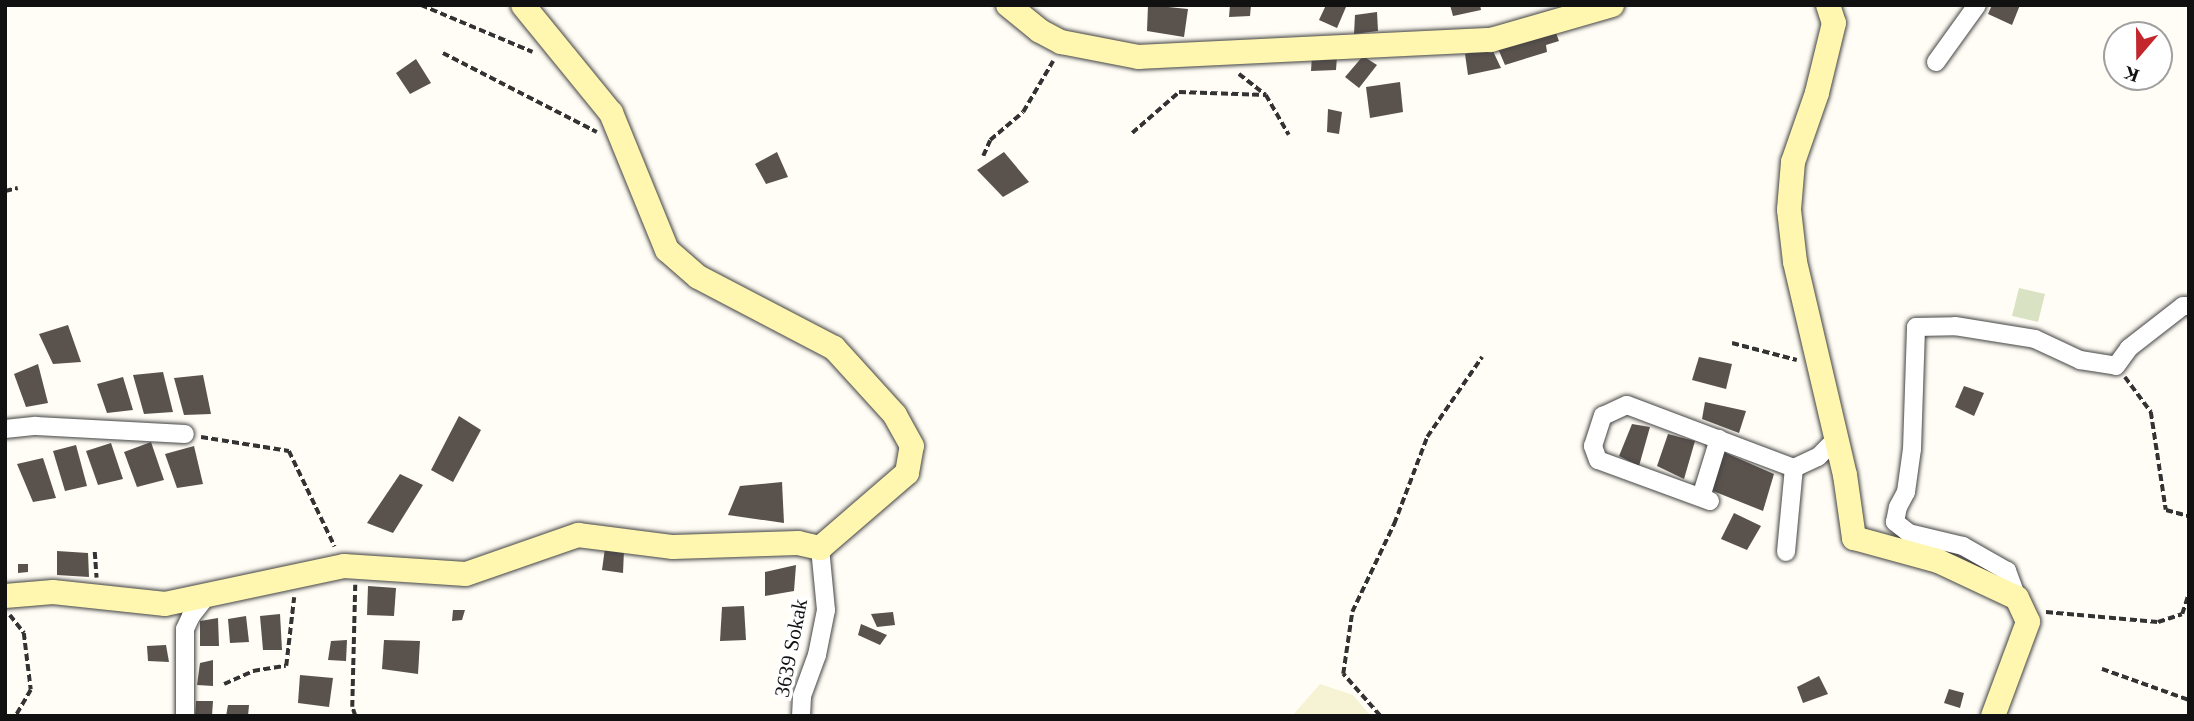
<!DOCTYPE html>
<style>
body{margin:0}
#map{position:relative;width:2194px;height:721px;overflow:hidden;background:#fffdf5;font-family:Georgia,serif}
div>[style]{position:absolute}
.farmland>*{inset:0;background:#f6f3d4}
.cemetery>*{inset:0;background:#d9e3c4}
.building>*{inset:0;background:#5a524d}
.path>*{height:3.5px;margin-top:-1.75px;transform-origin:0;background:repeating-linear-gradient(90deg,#333 0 7px,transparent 0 10.5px)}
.roads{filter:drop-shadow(0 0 2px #444) drop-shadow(0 0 2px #444)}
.street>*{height:18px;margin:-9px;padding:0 9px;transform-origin:9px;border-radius:9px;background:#fff}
.secondary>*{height:24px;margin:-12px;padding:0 12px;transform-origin:12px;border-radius:12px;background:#fff6b0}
span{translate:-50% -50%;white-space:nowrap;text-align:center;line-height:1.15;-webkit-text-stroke:7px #fff;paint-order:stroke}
.street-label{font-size:21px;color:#111}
.frame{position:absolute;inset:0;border:7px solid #111;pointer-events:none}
.north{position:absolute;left:2103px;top:21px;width:70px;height:70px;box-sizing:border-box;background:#fff;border:2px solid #a0a0a0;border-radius:50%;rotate:200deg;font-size:19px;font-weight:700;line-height:28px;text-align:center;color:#111}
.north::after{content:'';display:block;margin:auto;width:24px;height:32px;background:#c4262e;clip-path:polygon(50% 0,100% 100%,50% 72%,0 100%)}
</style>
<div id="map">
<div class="farmland">
<div style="clip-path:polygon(1320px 684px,1353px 695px,1371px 716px,1292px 716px)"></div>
</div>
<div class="cemetery">
<div style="clip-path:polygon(2019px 288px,2045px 294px,2038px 322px,2012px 316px)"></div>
</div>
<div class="building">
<div style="clip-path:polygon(1148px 5px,1188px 9px,1184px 37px,1147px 31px)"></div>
<div style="clip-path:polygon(1230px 5px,1251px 5px,1250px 16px,1229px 17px)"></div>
<div style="clip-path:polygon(1326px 5px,1346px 7px,1337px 28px,1319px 20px)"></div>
<div style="clip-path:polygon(1450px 5px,1480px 5px,1481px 10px,1453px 16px)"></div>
<div style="clip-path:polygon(1992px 5px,2020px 5px,2012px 25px,1988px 14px)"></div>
<div style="clip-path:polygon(1377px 12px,1378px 31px,1354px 34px,1355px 15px)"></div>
<div style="clip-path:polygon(1554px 28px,1559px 41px,1546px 45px,1547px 52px,1505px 65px,1496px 44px)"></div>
<div style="clip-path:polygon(1491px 47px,1501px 68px,1468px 75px,1465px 54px)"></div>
<div style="clip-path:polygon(1312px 56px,1337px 56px,1336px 70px,1311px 71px)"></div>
<div style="clip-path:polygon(1363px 56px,1377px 65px,1359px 88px,1345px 77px)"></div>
<div style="clip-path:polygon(416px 59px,431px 83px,410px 94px,396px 73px)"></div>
<div style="clip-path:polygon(1400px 82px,1403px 112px,1370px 118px,1366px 87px)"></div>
<div style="clip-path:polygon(1328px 109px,1342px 112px,1339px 134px,1327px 132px)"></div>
<div style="clip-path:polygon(777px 152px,788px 177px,766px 184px,755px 164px)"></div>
<div style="clip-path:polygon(1004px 152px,1029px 182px,1003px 197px,977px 170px)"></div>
<div style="clip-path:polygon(68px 325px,81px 362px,53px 364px,39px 334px)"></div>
<div style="clip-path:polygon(1699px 357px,1732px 364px,1726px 389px,1692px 380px)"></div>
<div style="clip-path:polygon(38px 364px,48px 403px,26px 407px,14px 374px)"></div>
<div style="clip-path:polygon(163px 372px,173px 412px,144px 414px,133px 375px)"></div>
<div style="clip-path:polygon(203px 375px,211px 414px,184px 415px,174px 378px)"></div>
<div style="clip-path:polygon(123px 377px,133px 410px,107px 413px,97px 384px)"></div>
<div style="clip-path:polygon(1964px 386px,1984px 393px,1974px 416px,1955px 407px)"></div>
<div style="clip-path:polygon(1705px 402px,1746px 411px,1739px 433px,1702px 419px)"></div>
<div style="clip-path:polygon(459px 416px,481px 430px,453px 482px,431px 470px)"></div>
<div style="clip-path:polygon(1632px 424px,1650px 427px,1639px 466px,1619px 456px)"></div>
<div style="clip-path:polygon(1668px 434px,1695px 441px,1684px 479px,1657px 466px)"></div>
<div style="clip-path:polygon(151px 442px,164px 480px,137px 487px,124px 452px)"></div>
<div style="clip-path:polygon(111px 443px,123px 479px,98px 485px,86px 451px)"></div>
<div style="clip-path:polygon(76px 445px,87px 486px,65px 491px,53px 451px)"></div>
<div style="clip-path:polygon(194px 446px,203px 484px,177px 488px,165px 454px)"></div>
<div style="clip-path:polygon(1719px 450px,1774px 474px,1763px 511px,1708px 489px)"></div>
<div style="clip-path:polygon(43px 458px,56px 498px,33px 502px,17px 464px)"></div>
<div style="clip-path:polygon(400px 474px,423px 485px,393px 533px,367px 523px)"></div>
<div style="clip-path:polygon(782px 482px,784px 523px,728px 515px,740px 486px)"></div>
<div style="clip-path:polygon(1734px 513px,1761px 526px,1747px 550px,1721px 539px)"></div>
<div style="clip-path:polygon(605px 548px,624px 550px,623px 573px,602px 570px)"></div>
<div style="clip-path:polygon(57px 551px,88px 553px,89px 577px,57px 575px)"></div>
<div style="clip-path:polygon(18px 564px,28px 564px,28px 572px,18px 573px)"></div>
<div style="clip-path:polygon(796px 565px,794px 591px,765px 596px,765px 572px)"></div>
<div style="clip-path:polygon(368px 586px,396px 588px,394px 616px,367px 615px)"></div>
<div style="clip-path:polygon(744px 606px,746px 640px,720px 641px,722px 607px)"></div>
<div style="clip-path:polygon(453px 610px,465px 610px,462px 620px,452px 621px)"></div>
<div style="clip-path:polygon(893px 612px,895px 625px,877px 627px,871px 614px)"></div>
<div style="clip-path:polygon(280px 614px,282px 650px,263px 650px,260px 616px)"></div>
<div style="clip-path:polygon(246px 616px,249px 642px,230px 643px,228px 619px)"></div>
<div style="clip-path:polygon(218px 618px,219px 646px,200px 646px,200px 621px)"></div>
<div style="clip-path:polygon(861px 624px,887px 635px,880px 645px,858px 635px)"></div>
<div style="clip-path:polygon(347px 640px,346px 661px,328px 660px,331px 641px)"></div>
<div style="clip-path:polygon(384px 640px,420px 641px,418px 674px,382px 669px)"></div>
<div style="clip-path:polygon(166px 645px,169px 662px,148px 661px,147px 646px)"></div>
<div style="clip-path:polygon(213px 660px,213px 686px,197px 685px,200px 663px)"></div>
<div style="clip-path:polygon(300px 675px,333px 678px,329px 707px,298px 703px)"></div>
<div style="clip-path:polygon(1819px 676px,1828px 694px,1803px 703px,1797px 687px)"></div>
<div style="clip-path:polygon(1949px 689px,1964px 693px,1960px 708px,1944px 703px)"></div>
<div style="clip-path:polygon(196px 701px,213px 701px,212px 716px,195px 716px)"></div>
<div style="clip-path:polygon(228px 705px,249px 705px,248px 716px,226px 716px)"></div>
</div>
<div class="path">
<div style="left:421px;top:5px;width:121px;rotate:22.8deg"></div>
<div style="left:443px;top:53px;width:173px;rotate:27.2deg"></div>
<div style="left:1239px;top:74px;width:34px;rotate:38deg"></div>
<div style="left:1266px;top:95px;width:46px;rotate:60.1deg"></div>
<div style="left:1132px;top:133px;width:62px;rotate:-41.1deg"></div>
<div style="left:1179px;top:92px;width:87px;rotate:2deg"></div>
<div style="left:983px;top:156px;width:17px;rotate:-66deg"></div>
<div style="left:990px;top:140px;width:43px;rotate:-40.3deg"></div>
<div style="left:1023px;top:112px;width:59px;rotate:-59.5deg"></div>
<div style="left:5px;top:191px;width:13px;rotate:-13deg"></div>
<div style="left:1732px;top:343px;width:67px;rotate:14.7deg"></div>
<div style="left:2125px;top:377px;width:44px;rotate:53.4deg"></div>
<div style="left:2151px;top:412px;width:99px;rotate:81.3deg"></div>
<div style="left:2166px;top:510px;width:24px;rotate:15deg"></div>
<div style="left:201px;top:437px;width:89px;rotate:9deg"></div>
<div style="left:289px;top:451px;width:106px;rotate:64.4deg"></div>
<div style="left:95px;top:552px;width:26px;rotate:86deg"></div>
<div style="left:2046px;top:612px;width:112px;rotate:5.1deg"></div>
<div style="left:2158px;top:622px;width:25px;rotate:-18deg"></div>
<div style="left:2182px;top:614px;width:22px;rotate:-72deg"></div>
<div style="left:10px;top:615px;width:23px;rotate:52deg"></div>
<div style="left:24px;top:633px;width:57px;rotate:83deg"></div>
<div style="left:31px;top:690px;width:30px;rotate:120deg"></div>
<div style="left:2102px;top:669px;width:92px;rotate:19.6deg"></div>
<div style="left:224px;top:684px;width:32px;rotate:-24deg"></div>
<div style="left:253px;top:671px;width:33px;rotate:-9deg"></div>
<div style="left:286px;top:666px;width:69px;rotate:-83.4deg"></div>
<div style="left:355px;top:716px;width:9px;rotate:-108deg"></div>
<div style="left:352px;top:707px;width:122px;rotate:-88.6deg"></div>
<div style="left:1380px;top:716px;width:56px;rotate:-131.4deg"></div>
<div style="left:1343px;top:674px;width:63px;rotate:-81.7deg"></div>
<div style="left:1352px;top:612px;width:98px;rotate:-64.5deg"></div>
<div style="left:1394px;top:524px;width:93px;rotate:-69.2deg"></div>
<div style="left:1427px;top:437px;width:97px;rotate:-55.5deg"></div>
</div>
<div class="roads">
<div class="street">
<div style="left:1936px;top:62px;width:70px;rotate:-54.3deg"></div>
<div style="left:5px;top:429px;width:31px;rotate:-6deg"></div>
<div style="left:36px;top:426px;width:149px;rotate:3.1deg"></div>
<div style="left:1701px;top:497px;width:61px;rotate:-72.8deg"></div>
<div style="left:1710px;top:501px;width:119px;rotate:-159.9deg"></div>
<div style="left:1598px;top:460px;width:15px;rotate:-110deg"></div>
<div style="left:1593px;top:446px;width:32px;rotate:-72deg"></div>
<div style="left:1603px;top:416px;width:26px;rotate:-25deg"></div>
<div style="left:1627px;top:405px;width:178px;rotate:20.7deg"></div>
<div style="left:1794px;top:468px;width:26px;rotate:-25deg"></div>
<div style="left:1818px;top:457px;width:25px;rotate:-45deg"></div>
<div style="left:1786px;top:552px;width:84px;rotate:-84.6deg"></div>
<div style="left:2017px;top:598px;width:29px;rotate:-110deg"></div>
<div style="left:2007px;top:571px;width:51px;rotate:-150.4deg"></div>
<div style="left:1963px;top:546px;width:56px;rotate:-166.5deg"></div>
<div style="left:1909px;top:533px;width:18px;rotate:-142deg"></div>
<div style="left:1895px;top:522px;width:15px;rotate:-79deg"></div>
<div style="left:1898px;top:507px;width:17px;rotate:-62deg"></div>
<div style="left:1906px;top:492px;width:43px;rotate:-82.1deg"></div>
<div style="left:1912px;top:449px;width:122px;rotate:-88.1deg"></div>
<div style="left:1916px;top:327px;width:39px;rotate:-1deg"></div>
<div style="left:1955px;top:326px;width:81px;rotate:9.2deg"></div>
<div style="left:2035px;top:339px;width:50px;rotate:25deg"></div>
<div style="left:2080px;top:360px;width:36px;rotate:9deg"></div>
<div style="left:2116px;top:366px;width:22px;rotate:-54deg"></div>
<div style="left:2129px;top:348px;width:68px;rotate:-37.9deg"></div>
<div style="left:2183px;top:306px;width:6px"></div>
<div style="left:185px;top:716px;width:87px;rotate:-90deg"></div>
<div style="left:185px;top:629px;width:14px;rotate:-65deg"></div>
<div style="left:191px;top:616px;width:29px;rotate:-52deg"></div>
<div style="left:801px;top:716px;width:20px;rotate:-87deg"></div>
<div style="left:802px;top:696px;width:44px;rotate:-69.9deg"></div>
<div style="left:817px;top:655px;width:46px;rotate:-78.7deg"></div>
<div style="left:826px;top:610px;width:62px;rotate:-95.5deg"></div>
</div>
<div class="secondary">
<div style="left:1008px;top:5px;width:41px;rotate:39.1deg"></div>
<div style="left:1040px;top:31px;width:24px;rotate:28deg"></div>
<div style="left:1061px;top:42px;width:79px;rotate:10.9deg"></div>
<div style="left:1139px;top:57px;width:352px;rotate:-2.8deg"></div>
<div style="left:1491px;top:40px;width:126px;rotate:-16.1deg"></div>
<div style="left:1828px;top:5px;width:19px;rotate:72deg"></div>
<div style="left:1834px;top:23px;width:72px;rotate:103.7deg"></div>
<div style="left:1817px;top:93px;width:73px;rotate:109.2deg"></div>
<div style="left:1793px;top:162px;width:48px;rotate:94.8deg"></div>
<div style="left:1789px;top:210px;width:52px;rotate:83.4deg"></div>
<div style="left:1795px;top:262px;width:219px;rotate:76.8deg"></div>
<div style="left:1845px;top:475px;width:64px;rotate:81.9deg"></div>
<div style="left:1854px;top:538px;width:87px;rotate:15.3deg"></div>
<div style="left:1938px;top:561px;width:87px;rotate:25.1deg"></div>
<div style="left:2017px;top:598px;width:26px;rotate:65deg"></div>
<div style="left:2028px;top:622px;width:100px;rotate:110.4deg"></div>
<div style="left:5px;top:596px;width:48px;rotate:-4.8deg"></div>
<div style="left:53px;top:592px;width:113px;rotate:6.1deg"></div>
<div style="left:165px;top:604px;width:183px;rotate:-12deg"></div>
<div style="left:344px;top:566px;width:122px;rotate:3.8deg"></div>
<div style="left:466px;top:574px;width:119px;rotate:-19.2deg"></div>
<div style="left:578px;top:535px;width:96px;rotate:7.2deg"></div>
<div style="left:673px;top:547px;width:125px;rotate:-1.8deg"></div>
<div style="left:798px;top:543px;width:23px;rotate:13deg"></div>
<div style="left:820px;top:548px;width:115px;rotate:-40.8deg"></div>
<div style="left:907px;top:473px;width:27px;rotate:-80deg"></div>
<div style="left:912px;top:446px;width:35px;rotate:-119deg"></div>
<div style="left:895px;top:415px;width:91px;rotate:-132.3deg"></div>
<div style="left:834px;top:348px;width:153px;rotate:-152.4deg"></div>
<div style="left:698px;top:277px;width:41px;rotate:-138.9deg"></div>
<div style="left:667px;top:250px;width:148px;rotate:-112.2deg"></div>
<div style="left:611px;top:113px;width:139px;rotate:-129.2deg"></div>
</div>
</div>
<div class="street-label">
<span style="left:791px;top:648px;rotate:-79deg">3639 Sokak</span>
</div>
<div class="frame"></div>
<div class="north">K</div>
</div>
